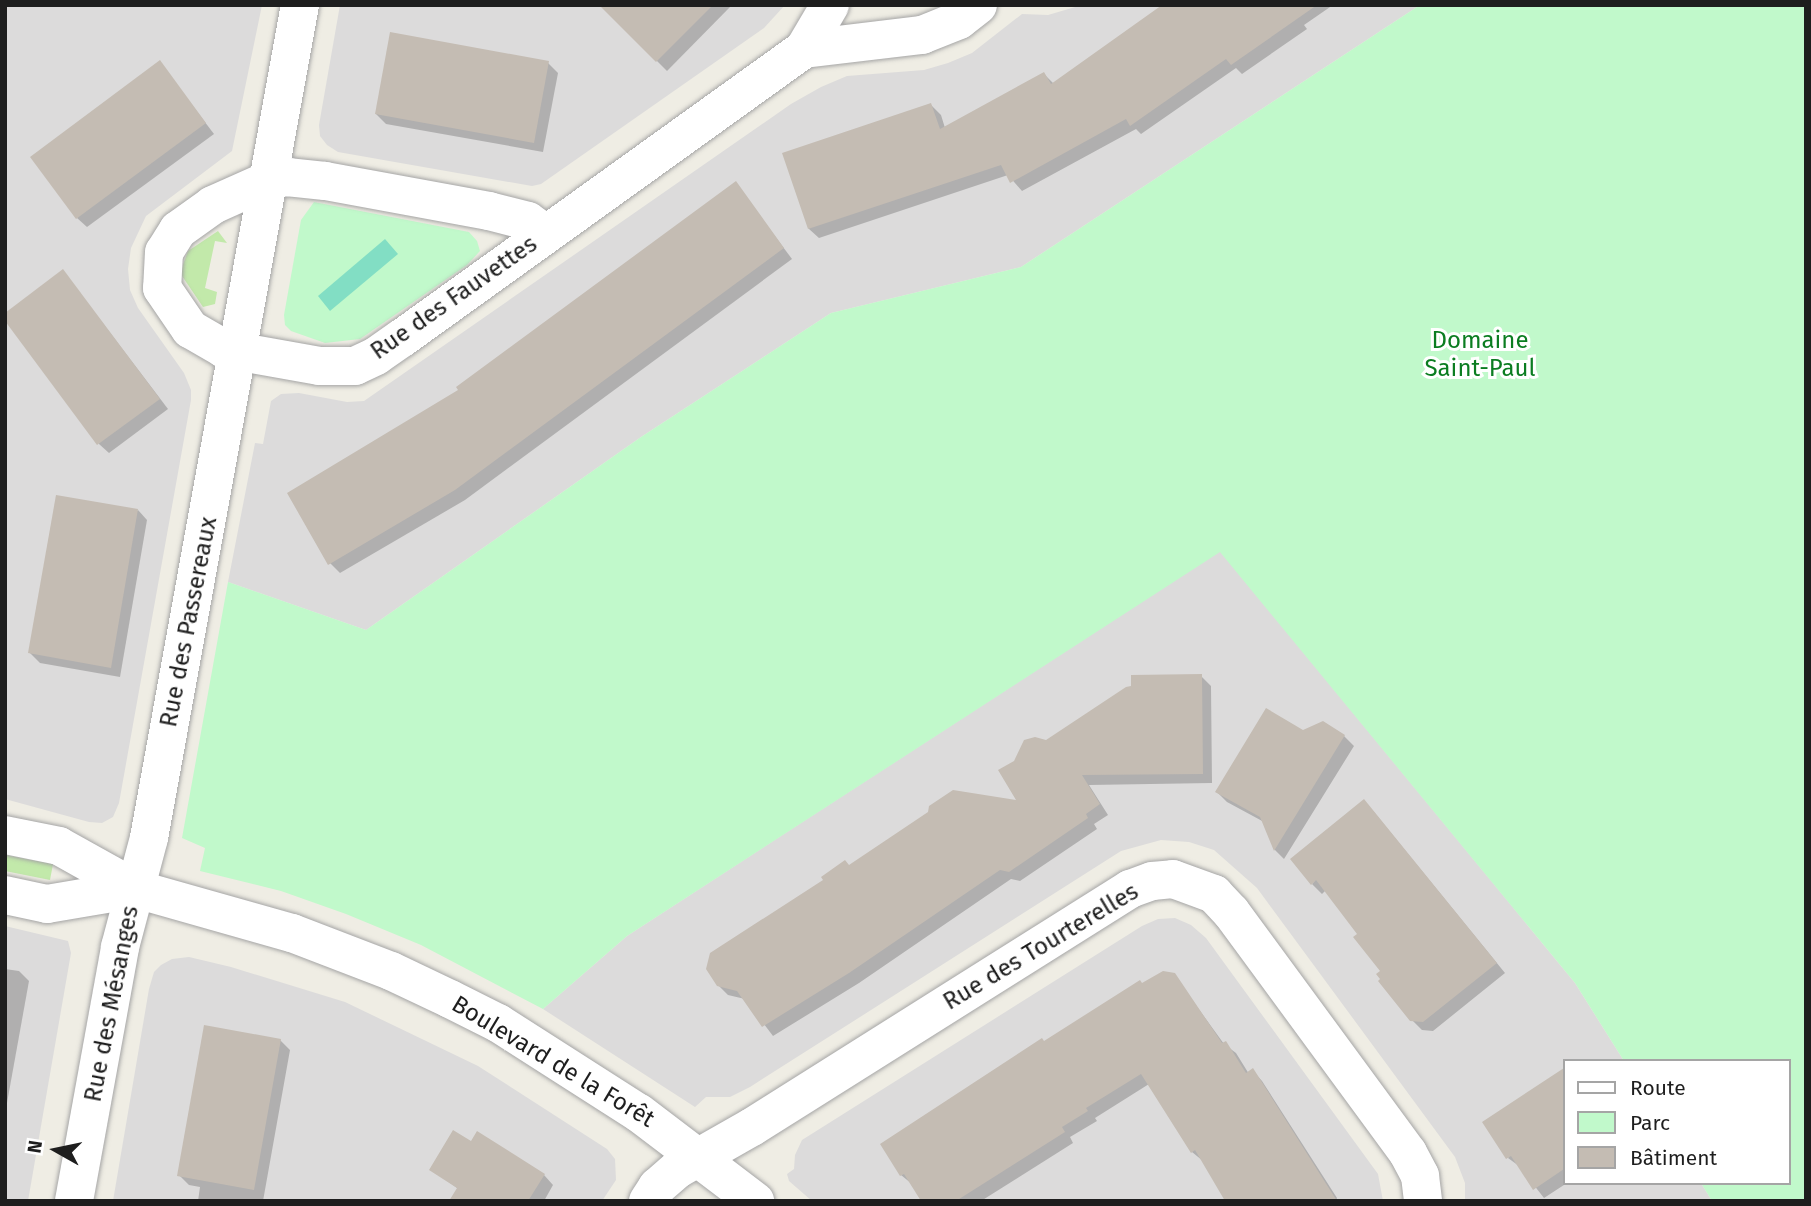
<!DOCTYPE html>
<meta charset="utf-8">
<style>
body{margin:0}
#map{position:relative;width:1811px;height:1206px;overflow:hidden;background:#efede4;font-family:"Fira Sans",sans-serif}
div>[style]{position:absolute}
.residential>*{inset:0;background:#dcdbdb}
.grass>*{inset:0;background:#c2e9aa}
.park>*{inset:0;background:#c1f9cb}
.pitch>*{inset:0;background:#82dec4}
.shadow>*{inset:0;background:#0003}
.building>*{inset:0;background:#c4bcb3}
.roads{filter:drop-shadow(0 0 2px #a5a5a5) drop-shadow(0 0 2px #a5a5a5)}
.minor>*{height:38px;margin:-19px;padding:0 19px;transform-origin:19px;border-radius:19px;background:#fff}
span{translate:-50% -50%;white-space:nowrap;text-align:center;line-height:1.15;-webkit-text-stroke:6px #fff;paint-order:stroke}
.street-label{font-size:24px;color:#1e1e1e}
.park-label{font-size:24px;color:#0b7d21}
.frame{position:absolute;inset:0;border:7px solid #1e1e1e;pointer-events:none}
.legend{position:absolute;left:1563px;top:1059px;width:228px;height:126px;box-sizing:border-box;background:#fff;border:2px solid #a5a5a5;margin:0;padding:9px 12px;list-style:none;font-size:21px;color:#1e1e1e}
.legend li{display:flex;align-items:center;gap:14px;height:35px}
.legend b{width:35px;border:2px solid #a5a5a5}
.north{position:absolute;left:21px;top:1115px;width:70px;height:70px;-webkit-text-stroke:5px #fff;paint-order:stroke;rotate:279deg;font-size:19px;font-weight:700;line-height:28px;text-align:center;color:#1e1e1e}
.north::after{content:'';display:block;margin:auto;width:24px;height:32px;background:#1e1e1e;clip-path:polygon(50% 0,100% 100%,50% 72%,0 100%)}
</style>
<div id="map">
<div class="residential">
<div style="clip-path:polygon(5px 5px,262px 5px,232px 151px,146px 216px,131px 248px,128px 269px,130px 290px,138px 308px,184px 373px,191px 390px,191px 400px,119px 803px,113px 817px,102px 823px,89px 822px,5px 799px)"></div>
<div style="clip-path:polygon(340px 5px,785px 5px,764px 28px,541px 184px,532px 186px,338px 152px,327px 145px,320px 136px,319px 125px)"></div>
<div style="clip-path:polygon(1082px 5px,1420px 5px,1021px 267px,831px 313px,641px 437px,366px 630px,228px 582px,255px 443px,263px 444px,271px 401px,281px 394px,299px 393px,347px 402px,364px 401px,791px 104px,821px 87px,847px 76px,924px 70px,948px 63px,972px 53px,1022px 14px,1048px 15px)"></div>
<div style="clip-path:polygon(1220px 551px,1575px 983px,1624px 1061px,1564px 1061px,1564px 1183px,1701px 1183px,1712px 1201px,1465px 1201px,1465px 1183px,1455px 1157px,1257px 888px,1214px 850px,1189px 842px,1161px 840px,1121px 851px,750px 1087px,730px 1097px,706px 1097px,695px 1107px,543px 1009px,627px 936px)"></div>
<div style="clip-path:polygon(1175px 918px,1191px 925px,1206px 938px,1378px 1174px,1383px 1201px,812px 1201px,789px 1181px,787px 1174px,794px 1169px,795px 1155px,802px 1140px,1142px 926px,1158px 919px)"></div>
<div style="clip-path:polygon(5px 926px,68px 941px,71px 953px,28px 1201px,5px 1201px)"></div>
<div style="clip-path:polygon(189px 957px,231px 967px,345px 1002px,478px 1066px,607px 1149px,615px 1159px,616px 1180px,602px 1201px,113px 1201px,149px 989px,154px 972px,161px 965px,172px 959px)"></div>
</div>
<div class="grass">
<div style="clip-path:polygon(218px 231px,227px 243px,215px 241px,205px 288px,217px 292px,215px 304px,203px 307px,180px 273px,188px 251px)"></div>
<div style="clip-path:polygon(5px 855px,53px 864px,50px 880px,5px 871px)"></div>
</div>
<div class="park">
<div style="clip-path:polygon(1420px 5px,1806px 5px,1806px 1201px,1712px 1201px,1701px 1183px,1788px 1183px,1788px 1061px,1624px 1061px,1575px 983px,1220px 552px,627px 936px,543px 1009px,421px 945px,346px 914px,281px 891px,200px 871px,205px 848px,182px 838px,228px 582px,366px 630px,641px 437px,831px 313px,1021px 267px)"></div>
<div style="clip-path:polygon(314px 202px,469px 232px,477px 241px,480px 251px,467px 265px,360px 339px,325px 343px,291px 331px,285px 325px,284px 315px,301px 220px)"></div>
</div>
<div class="pitch">
<div style="clip-path:polygon(385px 239px,398px 254px,330px 311px,318px 296px)"></div>
</div>
<div class="shadow">
<div style="clip-path:polygon(601px 5px,732px 5px,667px 71px)"></div>
<div style="clip-path:polygon(1177px 5px,1333px 5px,1304px 25px,1307px 29px,1242px 74px,1236px 68px,1141px 134px,1136px 129px,1022px 191px,1008px 175px,819px 238px,809px 229px,784px 154px,931px 105px,941px 115px,945px 128px,1044px 74px,1054px 84px)"></div>
<div style="clip-path:polygon(160px 63px,214px 134px,87px 227px,77px 218px)"></div>
<div style="clip-path:polygon(548px 63px,558px 73px,543px 152px,386px 124px,376px 114px)"></div>
<div style="clip-path:polygon(735px 183px,792px 259px,465px 500px,340px 573px,330px 563px,460px 391px)"></div>
<div style="clip-path:polygon(63px 271px,168px 409px,109px 453px,99px 444px)"></div>
<div style="clip-path:polygon(138px 510px,147px 520px,120px 677px,40px 663px,30px 653px)"></div>
<div style="clip-path:polygon(1201px 676px,1211px 686px,1212px 783px,1089px 785px,1108px 815px,1094px 824px,1097px 829px,1020px 881px,1011px 879px,859px 983px,773px 1036px,745px 999px,728px 995px,718px 985px,849px 867px,1020px 802px,1046px 742px)"></div>
<div style="clip-path:polygon(1303px 732px,1344px 736px,1354px 746px,1284px 859px,1275px 850px,1264px 822px,1227px 802px,1217px 792px)"></div>
<div style="clip-path:polygon(1373px 811px,1505px 973px,1433px 1031px,1422px 1030px,1411px 1019px,1359px 934px,1326px 890px,1322px 894px,1312px 884px)"></div>
<div style="clip-path:polygon(5px 969px,19px 971px,29px 981px,5px 1114px)"></div>
<div style="clip-path:polygon(1174px 975px,1224px 1044px,1236px 1053px,1249px 1074px,1253px 1071px,1262px 1081px,1337px 1198px,1336px 1201px,1224px 1201px,1225px 1197px,1203px 1161px,1192px 1152px,1149px 1084px,1095px 1118px,1097px 1121px,1070px 1137px,1073px 1143px,981px 1201px,923px 1201px,912px 1184px,901px 1175px,1044px 1042px,1143px 985px)"></div>
<div style="clip-path:polygon(280px 1040px,290px 1050px,263px 1201px,198px 1201px,200px 1187px,189px 1185px,179px 1175px)"></div>
<div style="clip-path:polygon(1559px 1074px,1564px 1079px,1564px 1183px,1567px 1183px,1544px 1198px,1519px 1166px,1508px 1158px)"></div>
<div style="clip-path:polygon(431px 1169px,544px 1175px,553px 1185px,544px 1201px,475px 1201px)"></div>
</div>
<div class="building">
<div style="clip-path:polygon(599px 5px,713px 5px,656px 62px)"></div>
<div style="clip-path:polygon(1162px 5px,1317px 5px,1231px 65px,1226px 59px,1130px 126px,1126px 119px,1010px 183px,1001px 165px,808px 229px,782px 153px,931px 103px,940px 129px,1044px 72px,1051px 84px)"></div>
<div style="clip-path:polygon(390px 32px,549px 61px,534px 143px,375px 114px)"></div>
<div style="clip-path:polygon(160px 60px,206px 123px,76px 219px,30px 157px)"></div>
<div style="clip-path:polygon(736px 181px,784px 248px,455px 490px,328px 565px,287px 493px,458px 390px,456px 387px)"></div>
<div style="clip-path:polygon(63px 269px,160px 399px,97px 445px,5px 321px,5px 313px)"></div>
<div style="clip-path:polygon(56px 495px,138px 509px,111px 668px,28px 653px)"></div>
<div style="clip-path:polygon(1202px 674px,1203px 774px,1082px 775px,1100px 804px,1086px 814px,1088px 818px,1009px 872px,1000px 870px,849px 973px,762px 1027px,737px 991px,717px 986px,706px 969px,710px 953px,823px 880px,821px 877px,845px 860px,849px 865px,928px 812px,929px 806px,953px 790px,1016px 800px,998px 770px,1014px 761px,1024px 740px,1035px 737px,1046px 740px,1126px 687px,1131px 686px,1131px 675px)"></div>
<div style="clip-path:polygon(1266px 708px,1303px 730px,1323px 721px,1345px 735px,1274px 851px,1260px 817px,1215px 792px)"></div>
<div style="clip-path:polygon(1364px 799px,1497px 963px,1423px 1022px,1410px 1021px,1378px 981px,1380px 979px,1376px 974px,1380px 971px,1353px 937px,1357px 934px,1316px 880px,1311px 885px,1290px 859px)"></div>
<div style="clip-path:polygon(1163px 971px,1175px 973px,1222px 1043px,1226px 1041px,1246px 1073px,1253px 1068px,1337px 1201px,1225px 1201px,1195px 1150px,1191px 1153px,1141px 1074px,1086px 1108px,1088px 1111px,1062px 1127px,1065px 1132px,956px 1201px,921px 1201px,904px 1174px,900px 1176px,880px 1144px,1042px 1038px,1044px 1041px,1140px 980px,1142px 983px)"></div>
<div style="clip-path:polygon(204px 1025px,281px 1039px,254px 1190px,177px 1176px)"></div>
<div style="clip-path:polygon(1564px 1068px,1564px 1169px,1533px 1190px,1511px 1156px,1506px 1159px,1482px 1122px)"></div>
<div style="clip-path:polygon(453px 1130px,471px 1141px,477px 1131px,545px 1174px,528px 1201px,449px 1201px,457px 1188px,429px 1170px)"></div>
</div>
<div class="roads">
<div class="minor">
<div style="left:804px;top:49px;width:119px;rotate:-6.8deg"></div>
<div style="left:922px;top:35px;width:40px;rotate:-22deg"></div>
<div style="left:959px;top:20px;width:24px;rotate:-38deg"></div>
<div style="left:545px;top:233px;width:21px;rotate:-145deg"></div>
<div style="left:528px;top:221px;width:40px;rotate:-165.6deg"></div>
<div style="left:489px;top:211px;width:167px;rotate:-169.6deg"></div>
<div style="left:325px;top:181px;width:36px;rotate:-174deg"></div>
<div style="left:289px;top:177px;width:18px;rotate:174deg"></div>
<div style="left:271px;top:179px;width:64px;rotate:155.9deg"></div>
<div style="left:213px;top:205px;width:43px;rotate:144.5deg"></div>
<div style="left:178px;top:230px;width:26px;rotate:122deg"></div>
<div style="left:164px;top:252px;width:36px;rotate:93deg"></div>
<div style="left:162px;top:288px;width:50px;rotate:55.7deg"></div>
<div style="left:190px;top:329px;width:39px;rotate:30deg"></div>
<div style="left:224px;top:349px;width:97px;rotate:10.1deg"></div>
<div style="left:319px;top:366px;width:36px"></div>
<div style="left:355px;top:366px;width:23px;rotate:-25deg"></div>
<div style="left:376px;top:356px;width:32px;rotate:-35deg"></div>
<div style="left:402px;top:338px;width:495px;rotate:-35.7deg"></div>
<div style="left:804px;top:49px;width:51px;rotate:-59.4deg"></div>
<div style="left:5px;top:835px;width:55px;rotate:11.5deg"></div>
<div style="left:59px;top:846px;width:88px;rotate:29.2deg"></div>
<div style="left:136px;top:889px;width:162px;rotate:15.8deg"></div>
<div style="left:292px;top:933px;width:106px;rotate:21deg"></div>
<div style="left:391px;top:971px;width:65px;rotate:25.4deg"></div>
<div style="left:450px;top:999px;width:54px;rotate:26.6deg"></div>
<div style="left:498px;top:1023px;width:167px;rotate:32.6deg"></div>
<div style="left:639px;top:1113px;width:146px;rotate:37.2deg"></div>
<div style="left:5px;top:895px;width:43px;rotate:12.1deg"></div>
<div style="left:47px;top:904px;width:90px;rotate:-9.6deg"></div>
<div style="left:74px;top:1201px;width:258px;rotate:-79.7deg"></div>
<div style="left:120px;top:947px;width:113px;rotate:-75.1deg"></div>
<div style="left:149px;top:838px;width:847px;rotate:-79.73deg"></div>
<div style="left:648px;top:1201px;width:17px;rotate:-57deg"></div>
<div style="left:657px;top:1187px;width:28px;rotate:-41deg"></div>
<div style="left:678px;top:1169px;width:85px;rotate:-29.6deg"></div>
<div style="left:752px;top:1127px;width:447px;rotate:-32.2deg"></div>
<div style="left:1130px;top:889px;width:23px;rotate:-20deg"></div>
<div style="left:1152px;top:881px;width:21px;rotate:-5deg"></div>
<div style="left:1173px;top:879px;width:44px;rotate:20.1deg"></div>
<div style="left:1214px;top:894px;width:25px;rotate:47deg"></div>
<div style="left:1231px;top:912px;width:299px;rotate:53.7deg"></div>
<div style="left:1408px;top:1153px;width:26px;rotate:62deg"></div>
<div style="left:1420px;top:1176px;width:25px;rotate:83deg"></div>
</div>
</div>
<div class="street-label">
<span style="left:454px;top:298px;rotate:-35deg">Rue des Fauvettes</span>
<span style="left:189px;top:622px;rotate:-79deg">Rue des Passereaux</span>
<span style="left:1041px;top:947px;rotate:-31deg">Rue des Tourterelles</span>
<span style="left:112px;top:1004px;rotate:-79deg">Rue des Mésanges</span>
<span style="left:553px;top:1062px;rotate:31deg">Boulevard de la Forêt</span>
</div>
<div class="park-label">
<span style="left:1480px;top:355px">Domaine<br>Saint-Paul</span>
</div>
<div class="frame"></div>
<ul class="legend">
<li><b style="height:9px;background:#fff"></b>Route</li>
<li><b style="height:19px;background:#c1f9cb"></b>Parc</li>
<li><b style="height:19px;background:#c4bcb3"></b>Bâtiment</li>
</ul>
<div class="north">N</div>
</div>
